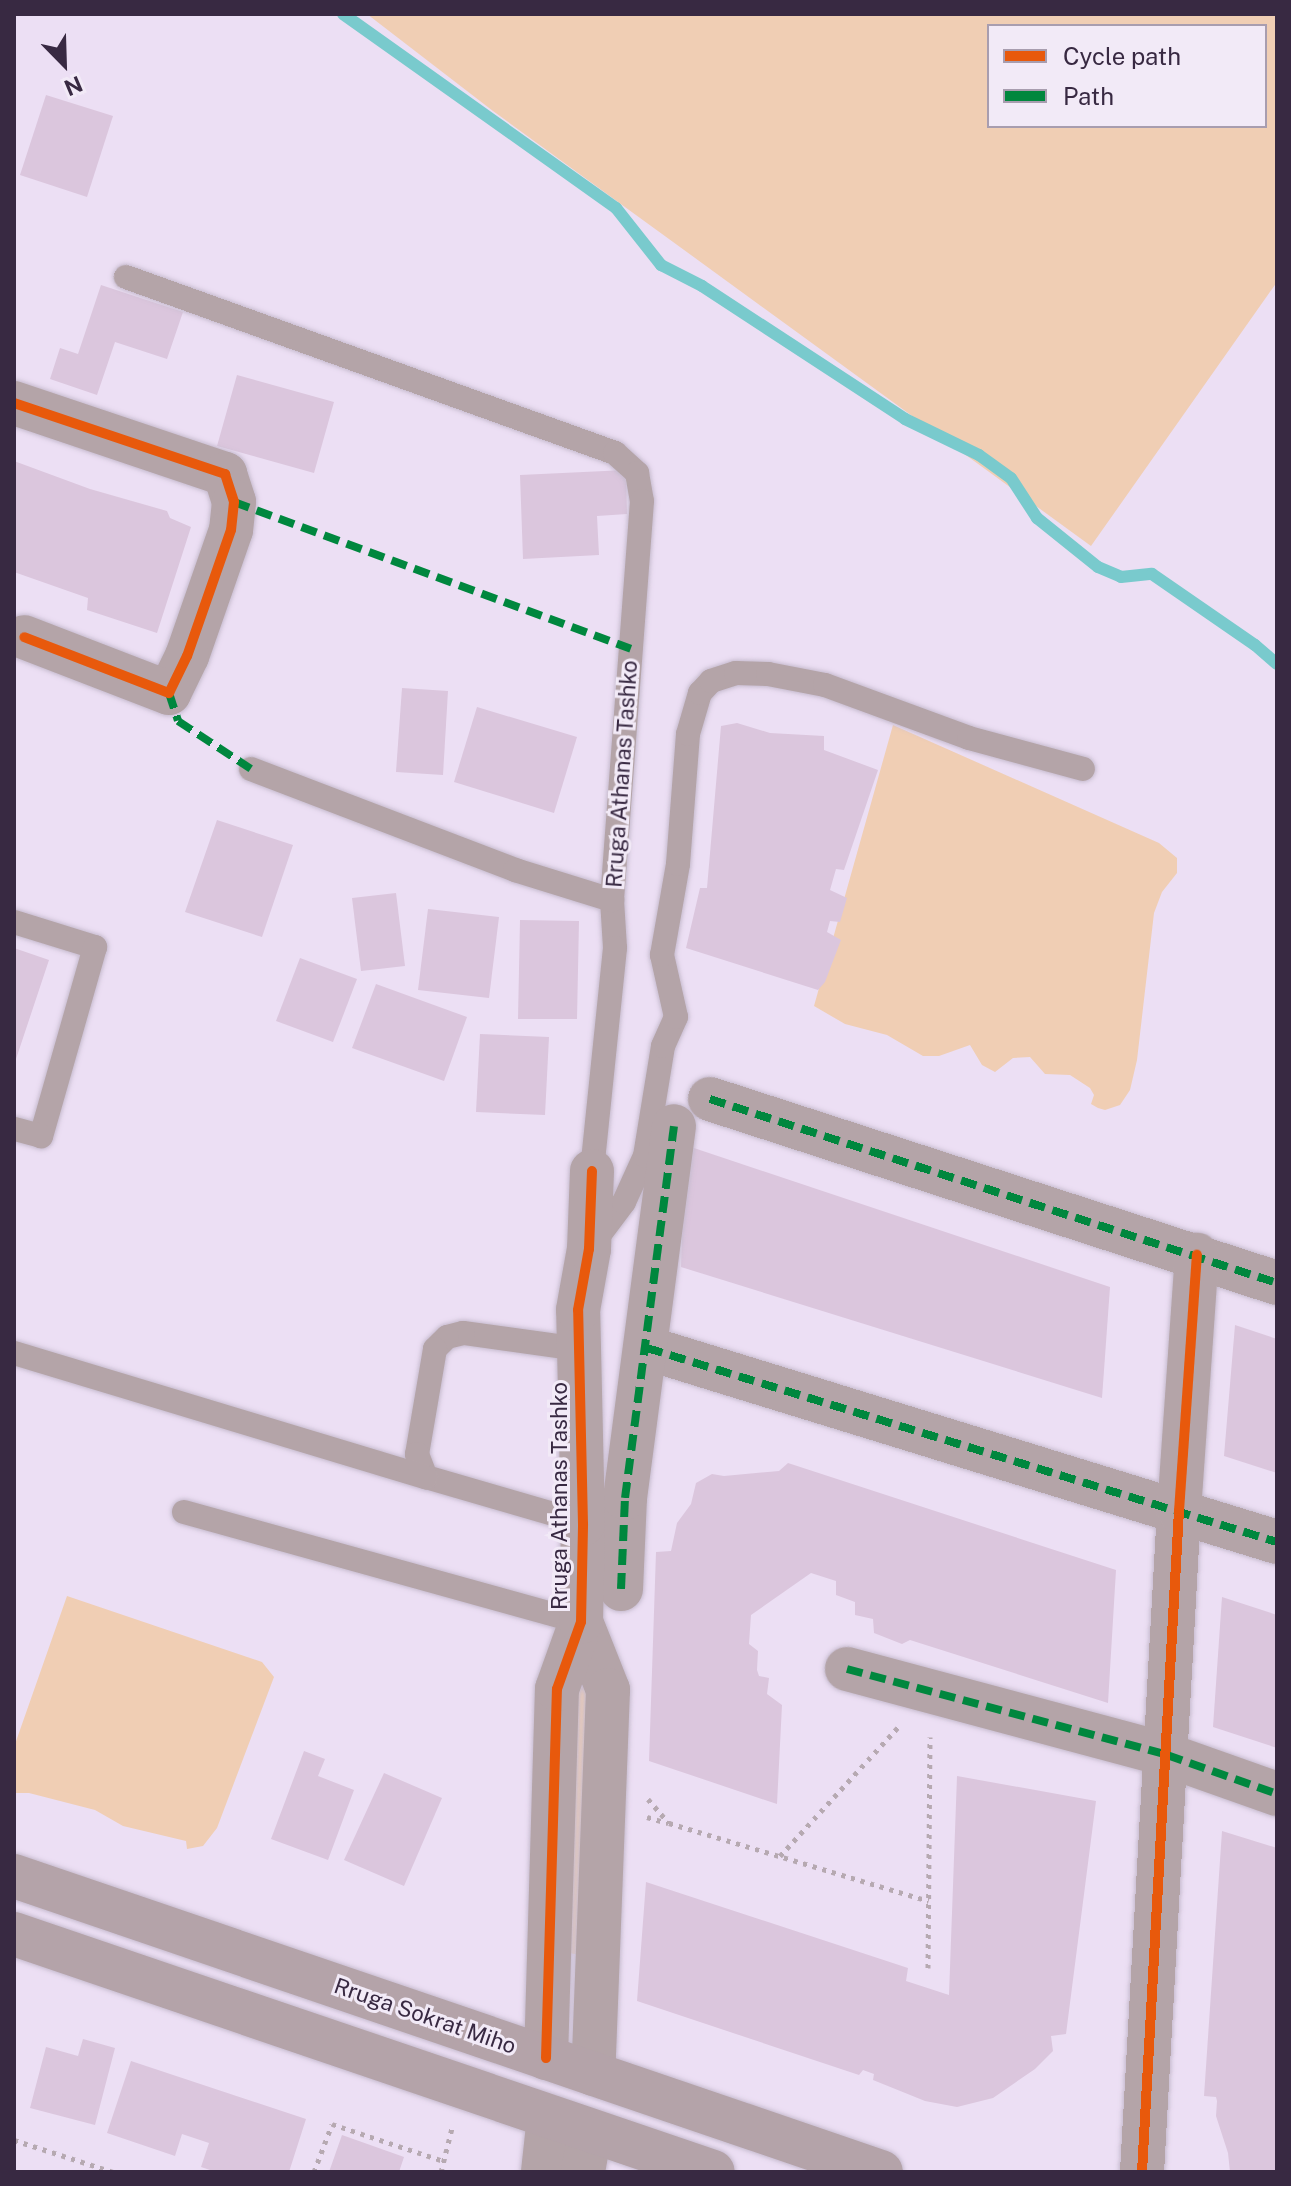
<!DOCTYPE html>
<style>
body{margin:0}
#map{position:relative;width:1291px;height:2186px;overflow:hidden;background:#ecdff4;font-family:"Public Sans",sans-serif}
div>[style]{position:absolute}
.green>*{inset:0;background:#f0ceb4}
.stream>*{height:12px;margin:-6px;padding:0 6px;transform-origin:6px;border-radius:6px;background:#79cacd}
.building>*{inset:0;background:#dbc6dd}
.path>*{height:5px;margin-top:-2.5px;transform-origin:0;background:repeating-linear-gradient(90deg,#b6a9b1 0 4px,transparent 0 10px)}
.roads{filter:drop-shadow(0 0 2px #c7bccf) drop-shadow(0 0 2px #c7bccf)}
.lane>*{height:24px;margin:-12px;padding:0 12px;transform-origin:12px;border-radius:12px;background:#b4a4a8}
.street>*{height:44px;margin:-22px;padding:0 22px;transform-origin:22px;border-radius:22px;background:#b4a4a8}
.secondary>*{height:44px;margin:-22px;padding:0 22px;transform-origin:22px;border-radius:22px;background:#b4a3a9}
.quiet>*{height:8px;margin-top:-4px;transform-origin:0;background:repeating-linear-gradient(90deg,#00873e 0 16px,transparent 0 24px)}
.cycleway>*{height:10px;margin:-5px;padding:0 5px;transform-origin:5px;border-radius:5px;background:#e8590c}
span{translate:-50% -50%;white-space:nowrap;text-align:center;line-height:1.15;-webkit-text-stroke:6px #f2eaf7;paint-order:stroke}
.street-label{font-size:22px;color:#382942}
.frame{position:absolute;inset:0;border:16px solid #382942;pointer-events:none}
.legend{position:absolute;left:987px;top:24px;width:280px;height:104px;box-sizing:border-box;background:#f2eaf7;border:2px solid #a89daf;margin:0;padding:10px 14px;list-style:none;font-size:24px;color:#382942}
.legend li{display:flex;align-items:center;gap:16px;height:40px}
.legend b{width:40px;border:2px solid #a89daf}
.north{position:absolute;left:24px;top:24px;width:80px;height:80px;-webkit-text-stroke:6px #f2eaf7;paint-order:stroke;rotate:157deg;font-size:22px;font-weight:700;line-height:32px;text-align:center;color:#382942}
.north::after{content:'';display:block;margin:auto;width:28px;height:36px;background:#382942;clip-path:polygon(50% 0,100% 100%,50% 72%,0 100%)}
</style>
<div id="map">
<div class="green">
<div style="clip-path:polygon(evenodd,367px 14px,1277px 14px,1277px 282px,1091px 546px,493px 111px,367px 14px,989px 26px,1265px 26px,1265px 126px,989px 126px,989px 26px)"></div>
<div style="clip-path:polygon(893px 725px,1159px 843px,1177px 858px,1177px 873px,1162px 892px,1154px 913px,1137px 1060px,1130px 1090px,1120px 1105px,1105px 1110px,1098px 1108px,1091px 1104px,1094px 1095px,1090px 1088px,1070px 1075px,1045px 1074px,1030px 1057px,1013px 1058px,995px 1072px,982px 1065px,970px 1045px,939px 1056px,923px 1056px,887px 1035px,845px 1024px,814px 1006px)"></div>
<div style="clip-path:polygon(67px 1596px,262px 1662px,274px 1677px,217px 1828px,203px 1846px,187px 1849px,186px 1841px,123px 1826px,95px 1810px,29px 1793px,14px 1793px,14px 1747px)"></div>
<div style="clip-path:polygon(590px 1675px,583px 1955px,545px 1950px,572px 1690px)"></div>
</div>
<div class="stream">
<div style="left:343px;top:14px;width:335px;rotate:35.4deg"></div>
<div style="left:616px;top:208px;width:73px;rotate:51.7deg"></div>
<div style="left:661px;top:265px;width:46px;rotate:27.1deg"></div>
<div style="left:702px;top:286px;width:243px;rotate:33.2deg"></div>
<div style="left:905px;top:419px;width:82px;rotate:25.9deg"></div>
<div style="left:979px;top:455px;width:39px;rotate:36deg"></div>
<div style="left:1011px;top:478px;width:48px;rotate:57deg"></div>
<div style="left:1037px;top:518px;width:78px;rotate:38.8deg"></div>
<div style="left:1098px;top:567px;width:25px;rotate:23deg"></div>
<div style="left:1121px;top:577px;width:31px;rotate:-6deg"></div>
<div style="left:1152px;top:574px;width:125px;rotate:34.6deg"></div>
<div style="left:1255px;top:645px;width:29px;rotate:41deg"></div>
</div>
<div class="building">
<div style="clip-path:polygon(46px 95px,113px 116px,87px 197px,20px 175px)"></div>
<div style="clip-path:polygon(101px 285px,183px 312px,167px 359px,115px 342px,97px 395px,50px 379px,60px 348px,78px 354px)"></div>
<div style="clip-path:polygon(237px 375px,334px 402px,314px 473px,217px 446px)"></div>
<div style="clip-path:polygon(14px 461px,90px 489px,167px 511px,170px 518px,191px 527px,157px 633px,87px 610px,88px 598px,14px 572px)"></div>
<div style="clip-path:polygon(626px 470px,627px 514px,597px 516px,599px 555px,523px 559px,520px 475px)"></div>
<div style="clip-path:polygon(402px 688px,448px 691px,443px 775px,396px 772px)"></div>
<div style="clip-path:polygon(477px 707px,577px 737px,554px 813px,454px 782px)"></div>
<div style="clip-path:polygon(737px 723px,770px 733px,824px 736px,824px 750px,878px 770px,844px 870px,836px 869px,830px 890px,847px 898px,840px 922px,830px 921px,827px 932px,841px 940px,825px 982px,818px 990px,686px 948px,700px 888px,707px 888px,721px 726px)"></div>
<div style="clip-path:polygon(217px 820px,293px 845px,262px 937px,185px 912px)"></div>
<div style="clip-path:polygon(396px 893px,405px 966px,361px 971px,352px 898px)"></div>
<div style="clip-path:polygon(428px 909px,499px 917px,489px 998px,418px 990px)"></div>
<div style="clip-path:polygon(520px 920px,579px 921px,577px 1019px,518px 1019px)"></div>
<div style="clip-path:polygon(14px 948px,49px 960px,15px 1062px,14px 1062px)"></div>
<div style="clip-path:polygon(300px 958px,357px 979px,333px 1042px,276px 1021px)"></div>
<div style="clip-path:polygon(376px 984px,467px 1017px,444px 1081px,352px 1048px)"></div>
<div style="clip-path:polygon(480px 1034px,549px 1037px,545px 1115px,476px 1112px)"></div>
<div style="clip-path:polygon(685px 1145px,1110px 1287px,1102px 1398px,681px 1267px)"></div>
<div style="clip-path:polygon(1235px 1325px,1277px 1339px,1277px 1473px,1224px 1456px)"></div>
<div style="clip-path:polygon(788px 1463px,1116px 1570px,1108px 1703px,910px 1640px,902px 1644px,874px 1633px,873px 1619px,855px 1615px,855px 1602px,836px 1595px,836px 1581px,811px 1573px,751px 1615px,749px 1644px,758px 1651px,757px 1670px,759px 1676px,769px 1678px,767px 1694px,782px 1705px,777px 1804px,649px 1761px,656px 1552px,671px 1551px,677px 1523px,691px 1504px,696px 1483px,712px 1474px,724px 1476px,779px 1471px)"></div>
<div style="clip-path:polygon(1222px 1597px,1277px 1615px,1277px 1748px,1213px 1727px)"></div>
<div style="clip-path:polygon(304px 1751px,325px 1759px,318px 1776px,354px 1790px,328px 1860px,271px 1839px)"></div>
<div style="clip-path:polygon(384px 1773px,442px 1798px,404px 1886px,344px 1860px)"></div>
<div style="clip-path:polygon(957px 1776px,1096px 1801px,1066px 2034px,1051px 2036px,1053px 2051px,1035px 2069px,993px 2098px,957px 2107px,925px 2101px,873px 2080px,874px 2074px,863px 2070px,859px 2075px,637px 2001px,646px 1882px,908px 1968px,906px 1981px,949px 1995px)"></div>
<div style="clip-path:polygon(1222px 1831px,1277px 1848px,1277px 2172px,1230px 2172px,1228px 2153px,1216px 2116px,1217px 2101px,1216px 2097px,1204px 2096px)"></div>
<div style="clip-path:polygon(83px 2039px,115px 2048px,95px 2125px,30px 2108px,46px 2047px,78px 2056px)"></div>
<div style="clip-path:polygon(131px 2061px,306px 2119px,289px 2172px,216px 2172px,201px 2167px,209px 2143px,182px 2134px,175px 2156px,107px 2133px)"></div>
<div style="clip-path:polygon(342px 2135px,404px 2157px,399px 2172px,329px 2172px)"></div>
</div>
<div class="path">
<div style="left:648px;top:1799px;width:32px;rotate:49deg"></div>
<div style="left:669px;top:1823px;width:271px;rotate:16.7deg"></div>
<div style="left:647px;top:1817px;width:22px;rotate:16deg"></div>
<div style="left:780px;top:1856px;width:175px;rotate:-47.5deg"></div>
<div style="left:928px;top:1968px;width:231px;rotate:-89.5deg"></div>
<div style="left:14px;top:2140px;width:104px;rotate:17.9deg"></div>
<div style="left:314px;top:2172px;width:51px;rotate:-69.4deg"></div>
<div style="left:332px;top:2124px;width:118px;rotate:18.3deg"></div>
<div style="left:441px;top:2172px;width:45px;rotate:-76deg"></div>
</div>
<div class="roads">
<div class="lane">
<div style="left:126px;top:277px;width:520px;rotate:19.79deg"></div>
<div style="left:615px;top:453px;width:30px;rotate:42deg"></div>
<div style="left:637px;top:473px;width:28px;rotate:80deg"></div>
<div style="left:642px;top:501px;width:400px;rotate:94.3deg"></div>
<div style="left:612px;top:900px;width:48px;rotate:86.4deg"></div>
<div style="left:615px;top:948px;width:224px;rotate:95.9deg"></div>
<div style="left:251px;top:769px;width:283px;rotate:20.9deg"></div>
<div style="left:515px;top:870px;width:102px;rotate:17.2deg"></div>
<div style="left:14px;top:922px;width:85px;rotate:17.2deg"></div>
<div style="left:95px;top:947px;width:197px;rotate:105.9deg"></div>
<div style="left:41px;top:1136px;width:28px;rotate:-165deg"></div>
<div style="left:594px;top:1242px;width:50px;rotate:-53.1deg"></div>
<div style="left:624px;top:1202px;width:51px;rotate:-65.5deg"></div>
<div style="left:645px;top:1156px;width:111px;rotate:-80.7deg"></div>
<div style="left:663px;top:1046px;width:32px;rotate:-66deg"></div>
<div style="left:676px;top:1017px;width:64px;rotate:-102.7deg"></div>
<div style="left:662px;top:955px;width:92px;rotate:-80deg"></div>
<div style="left:678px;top:864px;width:130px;rotate:-85.6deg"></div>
<div style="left:688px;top:734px;width:43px;rotate:-73.7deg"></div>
<div style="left:700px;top:693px;width:16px;rotate:-47deg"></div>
<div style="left:711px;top:681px;width:26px;rotate:-18deg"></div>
<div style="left:736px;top:673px;width:32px;rotate:2deg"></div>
<div style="left:768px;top:674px;width:58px;rotate:10.9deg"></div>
<div style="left:825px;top:685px;width:153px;rotate:20.2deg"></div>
<div style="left:969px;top:738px;width:118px;rotate:15.2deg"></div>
<div style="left:579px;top:1349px;width:117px;rotate:-172.1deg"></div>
<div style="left:463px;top:1333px;width:16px;rotate:166deg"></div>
<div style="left:447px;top:1337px;width:17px;rotate:135deg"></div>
<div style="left:435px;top:1349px;width:107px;rotate:99.7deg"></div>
<div style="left:417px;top:1454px;width:25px;rotate:69deg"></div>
<div style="left:426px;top:1477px;width:172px;rotate:16.2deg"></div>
<div style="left:14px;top:1353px;width:430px;rotate:16.8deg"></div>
<div style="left:184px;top:1512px;width:412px;rotate:15.5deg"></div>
<div style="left:581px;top:1622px;width:9px;rotate:-41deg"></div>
</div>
<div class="street">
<div style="left:14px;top:403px;width:223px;rotate:18.6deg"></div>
<div style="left:225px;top:474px;width:29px;rotate:72deg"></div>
<div style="left:234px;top:502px;width:28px;rotate:96deg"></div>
<div style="left:231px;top:530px;width:133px;rotate:109.2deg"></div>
<div style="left:187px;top:656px;width:41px;rotate:115.9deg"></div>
<div style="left:169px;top:693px;width:155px;rotate:-158.9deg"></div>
<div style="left:710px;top:1099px;width:596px;rotate:17.98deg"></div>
<div style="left:647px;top:1348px;width:659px;rotate:17.12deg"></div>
<div style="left:621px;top:1589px;width:91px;rotate:-87.5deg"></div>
<div style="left:625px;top:1498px;width:375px;rotate:-82.5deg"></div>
<div style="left:581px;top:1622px;width:73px;rotate:68.3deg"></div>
<div style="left:608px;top:1690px;width:384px;rotate:92.2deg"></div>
<div style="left:847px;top:1669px;width:331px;rotate:15deg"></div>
<div style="left:1167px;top:1755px;width:117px;rotate:19.5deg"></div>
<div style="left:546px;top:2058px;width:369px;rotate:-88.3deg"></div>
<div style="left:557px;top:1689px;width:71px;rotate:-70.3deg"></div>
<div style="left:581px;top:1622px;width:98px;rotate:-88.8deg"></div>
<div style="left:583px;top:1524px;width:214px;rotate:-91.3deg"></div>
<div style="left:578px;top:1310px;width:62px;rotate:-79.8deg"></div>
<div style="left:589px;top:1249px;width:78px;rotate:-87.8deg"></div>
<div style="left:543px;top:2172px;width:55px;rotate:-83.8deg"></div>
<div style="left:583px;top:2172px;width:42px;rotate:-80.3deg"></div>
<div style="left:1142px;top:2172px;width:662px;rotate:-86.8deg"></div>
<div style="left:1179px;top:1511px;width:257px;rotate:-86deg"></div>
</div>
<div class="secondary">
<div style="left:14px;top:1876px;width:916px;rotate:18.85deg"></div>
<div style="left:14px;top:1934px;width:738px;rotate:18.8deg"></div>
</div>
</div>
<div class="quiet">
<div style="left:234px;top:502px;width:423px;rotate:20.3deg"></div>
<div style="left:172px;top:687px;width:7px;rotate:117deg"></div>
<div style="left:169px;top:693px;width:29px;rotate:72deg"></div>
<div style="left:178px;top:721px;width:87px;rotate:33.3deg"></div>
<div style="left:710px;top:1099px;width:596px;rotate:17.98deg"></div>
<div style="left:647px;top:1348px;width:659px;rotate:17.12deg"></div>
<div style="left:621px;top:1589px;width:91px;rotate:-87.5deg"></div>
<div style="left:625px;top:1498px;width:375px;rotate:-82.5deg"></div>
<div style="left:847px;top:1669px;width:331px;rotate:15deg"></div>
<div style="left:1167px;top:1755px;width:117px;rotate:19.5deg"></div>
</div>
<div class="cycleway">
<div style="left:14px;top:403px;width:223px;rotate:18.6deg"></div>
<div style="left:225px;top:474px;width:29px;rotate:72deg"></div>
<div style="left:234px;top:502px;width:28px;rotate:96deg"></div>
<div style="left:231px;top:530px;width:133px;rotate:109.2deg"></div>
<div style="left:187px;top:656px;width:41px;rotate:115.9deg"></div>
<div style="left:169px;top:693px;width:155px;rotate:-158.9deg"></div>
<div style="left:546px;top:2058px;width:369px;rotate:-88.3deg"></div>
<div style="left:557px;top:1689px;width:71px;rotate:-70.3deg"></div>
<div style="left:581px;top:1622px;width:98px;rotate:-88.8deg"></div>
<div style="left:583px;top:1524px;width:214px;rotate:-91.3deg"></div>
<div style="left:578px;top:1310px;width:62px;rotate:-79.8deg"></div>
<div style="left:589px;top:1249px;width:78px;rotate:-87.8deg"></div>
<div style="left:1142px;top:2172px;width:662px;rotate:-86.8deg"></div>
<div style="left:1179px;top:1511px;width:257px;rotate:-86deg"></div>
</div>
<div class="street-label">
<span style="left:622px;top:774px;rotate:-86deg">Rruga Athanas Tashko</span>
<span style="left:560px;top:1496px;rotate:-90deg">Rruga Athanas Tashko</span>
<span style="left:425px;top:2016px;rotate:19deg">Rruga Sokrat Miho</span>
</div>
<div class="frame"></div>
<ul class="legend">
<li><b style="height:10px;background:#e8590c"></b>Cycle path</li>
<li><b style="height:10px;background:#00873e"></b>Path</li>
</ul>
<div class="north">N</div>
</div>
